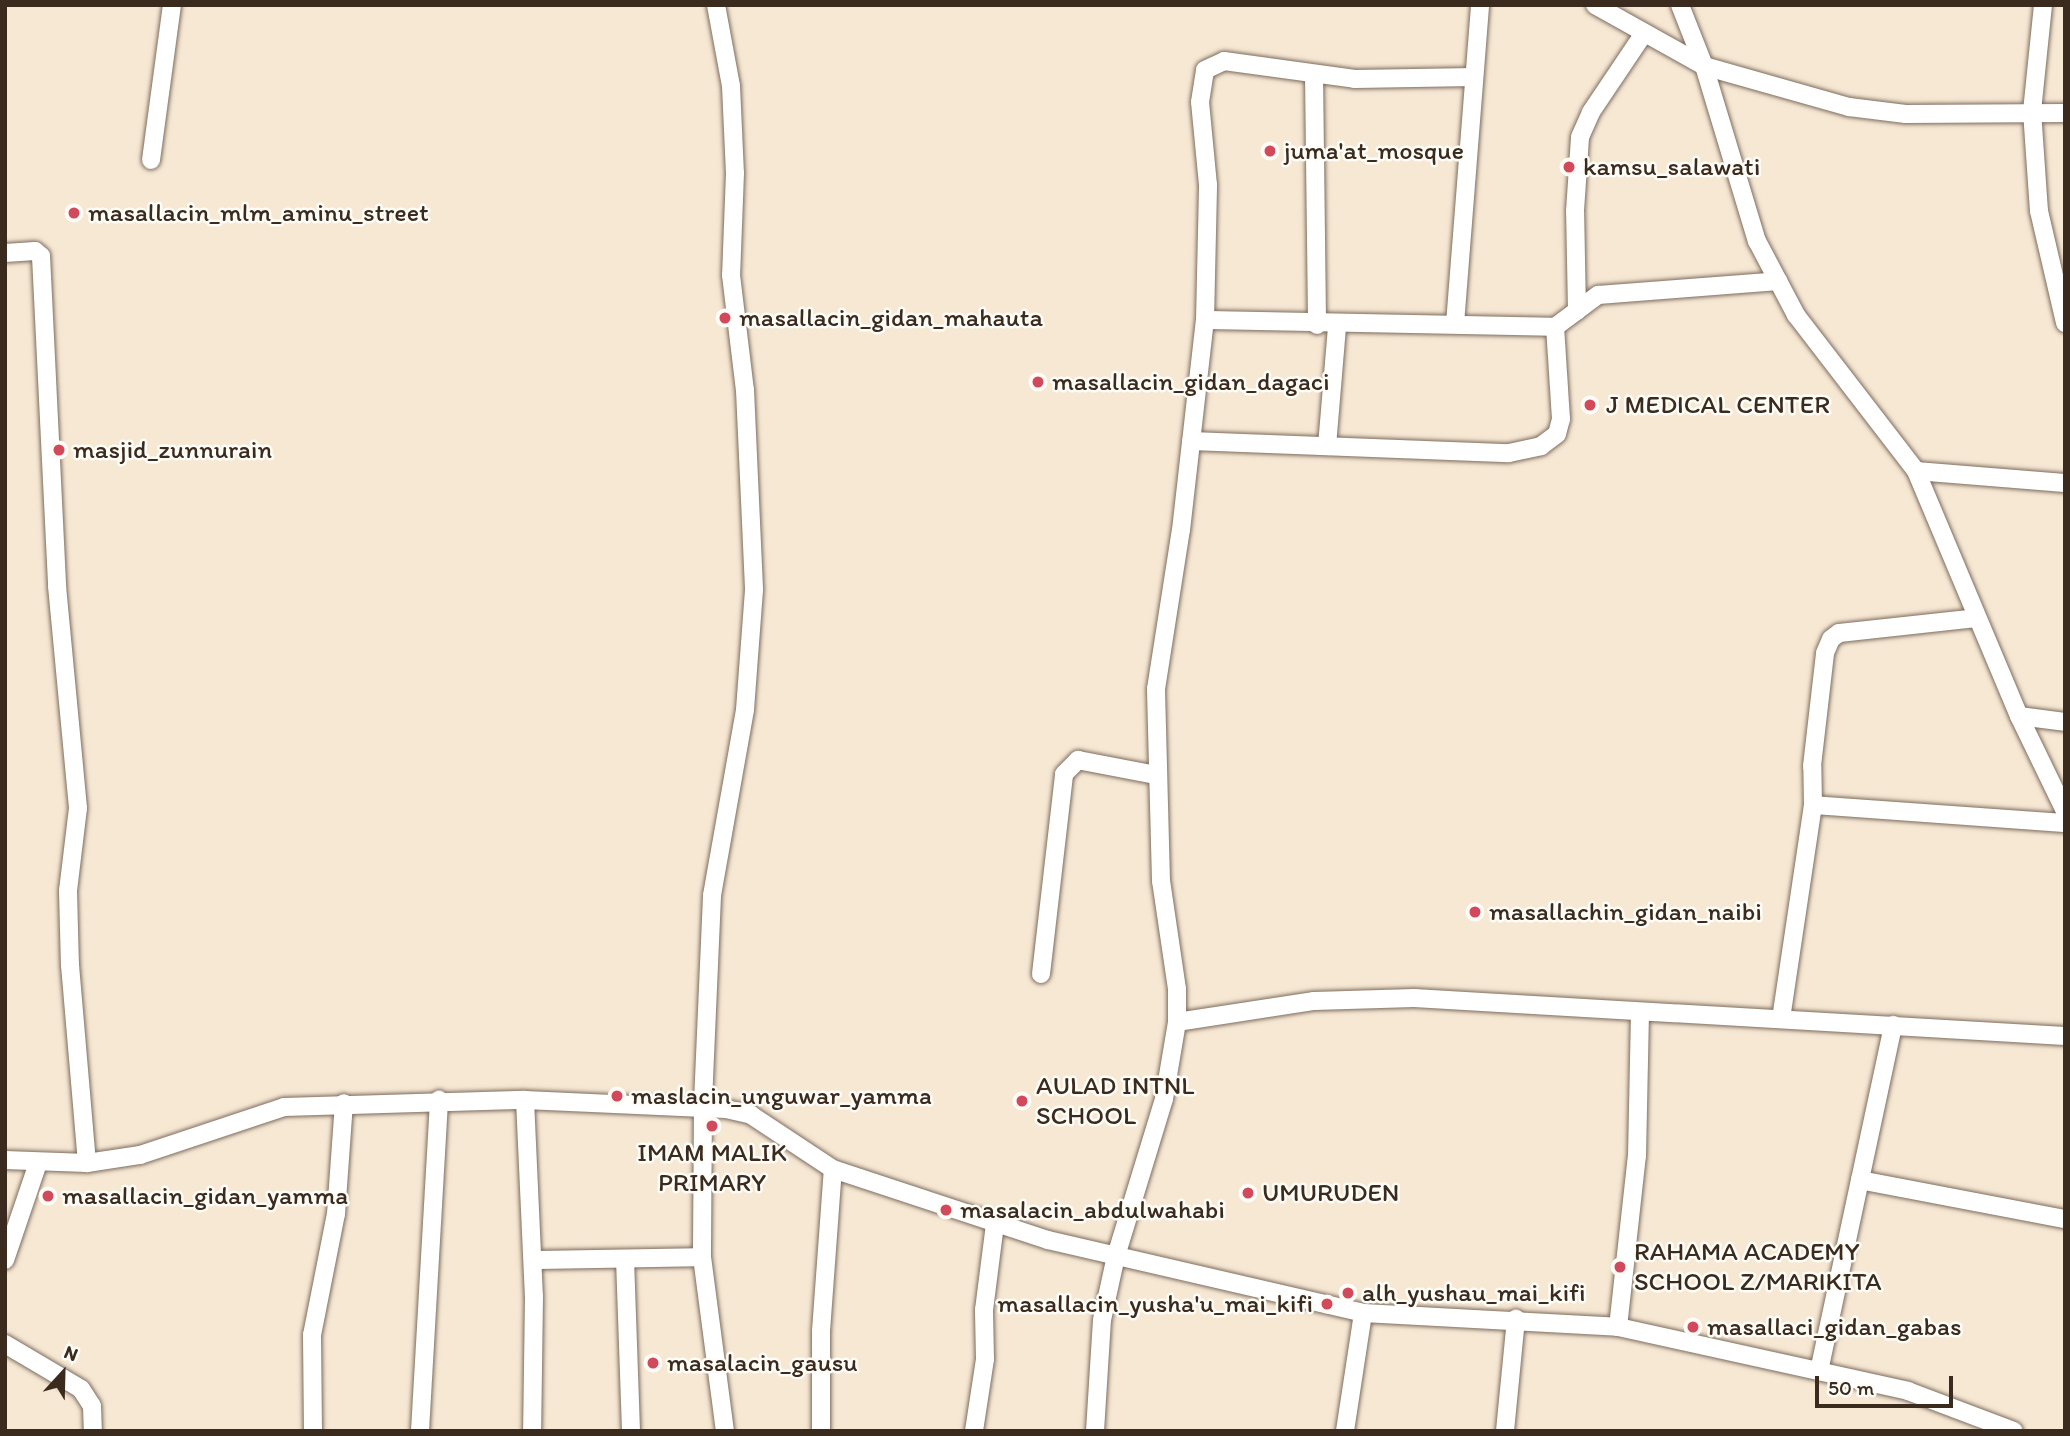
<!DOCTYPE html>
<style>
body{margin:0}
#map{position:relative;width:2070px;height:1436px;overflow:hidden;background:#f7e8d4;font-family:Itim,sans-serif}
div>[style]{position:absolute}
.roads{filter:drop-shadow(0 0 2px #7d6c5e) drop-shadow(0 0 2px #7d6c5e)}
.minor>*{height:18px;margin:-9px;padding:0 9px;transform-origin:9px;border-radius:9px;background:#fff}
.dots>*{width:19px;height:19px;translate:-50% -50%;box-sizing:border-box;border:4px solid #fdfcf7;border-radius:50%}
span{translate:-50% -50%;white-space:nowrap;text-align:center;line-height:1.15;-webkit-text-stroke:5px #fdfcf7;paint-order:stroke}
.poi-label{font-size:26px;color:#3b2a1e}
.left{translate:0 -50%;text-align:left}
.right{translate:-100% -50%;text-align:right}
.frame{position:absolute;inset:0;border:7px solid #3b2a1e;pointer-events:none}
.north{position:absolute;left:28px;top:1338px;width:70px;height:70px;-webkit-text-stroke:5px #fdfcf7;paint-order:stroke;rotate:22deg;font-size:19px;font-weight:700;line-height:28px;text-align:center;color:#3b2a1e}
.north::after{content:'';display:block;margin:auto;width:24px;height:32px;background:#3b2a1e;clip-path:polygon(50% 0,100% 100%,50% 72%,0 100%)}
.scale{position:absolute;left:1815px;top:1376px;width:138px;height:32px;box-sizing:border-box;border:4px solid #3b2a1e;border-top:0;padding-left:9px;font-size:21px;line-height:24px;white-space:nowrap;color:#3b2a1e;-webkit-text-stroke:5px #fdfcf7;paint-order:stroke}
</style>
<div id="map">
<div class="roads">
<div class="minor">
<div style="left:716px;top:5px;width:82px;rotate:79.5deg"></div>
<div style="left:731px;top:86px;width:87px;rotate:87.4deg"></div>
<div style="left:735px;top:173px;width:102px;rotate:92.2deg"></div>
<div style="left:731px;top:275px;width:116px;rotate:83.1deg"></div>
<div style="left:745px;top:390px;width:200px;rotate:87.4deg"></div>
<div style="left:754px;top:590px;width:120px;rotate:94.3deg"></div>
<div style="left:745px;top:710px;width:189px;rotate:100.1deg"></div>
<div style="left:712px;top:896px;width:210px;rotate:92.5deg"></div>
<div style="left:703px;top:1106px;width:151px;rotate:90.4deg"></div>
<div style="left:702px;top:1257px;width:176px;rotate:82.5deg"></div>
<div style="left:1595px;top:5px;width:125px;rotate:29.2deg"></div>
<div style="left:1704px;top:66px;width:183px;rotate:73.2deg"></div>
<div style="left:1757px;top:241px;width:84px;rotate:62.2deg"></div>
<div style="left:1796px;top:315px;width:197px;rotate:52.4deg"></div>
<div style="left:1916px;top:471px;width:266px;rotate:67.2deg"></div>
<div style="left:2019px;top:716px;width:106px;rotate:64.2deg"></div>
<div style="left:1680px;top:5px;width:66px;rotate:68.5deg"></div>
<div style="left:1704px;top:66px;width:151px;rotate:15.8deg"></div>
<div style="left:1849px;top:107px;width:57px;rotate:7deg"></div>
<div style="left:1906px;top:114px;width:159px;rotate:-0.4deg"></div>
<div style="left:2043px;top:5px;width:107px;rotate:95.9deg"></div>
<div style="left:2032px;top:111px;width:100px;rotate:86deg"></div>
<div style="left:2039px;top:211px;width:115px;rotate:76.9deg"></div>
<div style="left:1314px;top:74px;width:251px;rotate:89.3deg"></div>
<div style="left:151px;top:160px;width:156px;rotate:-82.3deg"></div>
<div style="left:5px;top:253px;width:30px;rotate:-4deg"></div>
<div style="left:35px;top:251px;width:8px;rotate:40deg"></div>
<div style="left:41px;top:256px;width:330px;rotate:87.2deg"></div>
<div style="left:57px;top:586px;width:223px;rotate:84.6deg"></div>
<div style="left:78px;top:808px;width:84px;rotate:96.9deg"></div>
<div style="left:68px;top:891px;width:74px;rotate:88.5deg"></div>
<div style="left:70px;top:965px;width:199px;rotate:85.1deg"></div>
<div style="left:1577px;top:311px;width:100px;rotate:-91.1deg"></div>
<div style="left:1575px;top:211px;width:74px;rotate:-86.1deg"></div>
<div style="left:1580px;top:137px;width:27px;rotate:-66deg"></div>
<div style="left:1591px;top:112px;width:95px;rotate:-56.1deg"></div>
<div style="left:1205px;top:320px;width:350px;rotate:1.1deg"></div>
<div style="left:1555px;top:327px;width:54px;rotate:-36.7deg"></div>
<div style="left:1598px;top:295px;width:181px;rotate:-4.4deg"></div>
<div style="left:1455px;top:324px;width:320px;rotate:-85.5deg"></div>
<div style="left:1191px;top:441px;width:318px;rotate:2.2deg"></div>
<div style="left:1509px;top:453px;width:33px;rotate:-12deg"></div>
<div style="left:1541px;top:446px;width:20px;rotate:-37deg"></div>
<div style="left:1557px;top:434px;width:16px;rotate:-75deg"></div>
<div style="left:1561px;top:419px;width:92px;rotate:-93.7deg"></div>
<div style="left:1327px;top:446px;width:120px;rotate:-85.2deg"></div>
<div style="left:1916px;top:471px;width:149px;rotate:4.6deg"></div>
<div style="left:2019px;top:716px;width:46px;rotate:7.4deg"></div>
<div style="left:1813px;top:805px;width:253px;rotate:4.1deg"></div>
<div style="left:1041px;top:974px;width:201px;rotate:-83.4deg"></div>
<div style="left:1064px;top:774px;width:20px;rotate:-45deg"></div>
<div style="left:1078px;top:760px;width:79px;rotate:10.9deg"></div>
<div style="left:1781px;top:1019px;width:216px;rotate:-81.5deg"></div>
<div style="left:1813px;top:805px;width:39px;rotate:-91deg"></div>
<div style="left:1812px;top:766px;width:114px;rotate:-83.4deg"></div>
<div style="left:1825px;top:653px;width:15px;rotate:-67deg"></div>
<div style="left:1831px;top:639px;width:10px;rotate:-37deg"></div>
<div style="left:1839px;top:633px;width:138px;rotate:-6.2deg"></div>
<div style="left:1177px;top:1022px;width:139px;rotate:-8.7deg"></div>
<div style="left:1314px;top:1001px;width:100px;rotate:-1.7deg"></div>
<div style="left:1414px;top:998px;width:652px;rotate:3.34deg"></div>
<div style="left:525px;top:1100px;width:196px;rotate:87.4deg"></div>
<div style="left:534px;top:1296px;width:135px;rotate:90.8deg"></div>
<div style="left:5px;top:1160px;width:82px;rotate:2.1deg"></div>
<div style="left:87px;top:1163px;width:54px;rotate:-8.6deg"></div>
<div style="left:140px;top:1155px;width:152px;rotate:-18.4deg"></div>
<div style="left:284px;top:1107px;width:241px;rotate:-1.7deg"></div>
<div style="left:525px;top:1100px;width:201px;rotate:2.6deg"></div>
<div style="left:726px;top:1109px;width:26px;rotate:13deg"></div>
<div style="left:751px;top:1115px;width:98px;rotate:33.4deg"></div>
<div style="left:833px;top:1169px;width:226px;rotate:18.3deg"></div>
<div style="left:1048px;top:1240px;width:323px;rotate:13deg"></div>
<div style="left:1363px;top:1313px;width:255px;rotate:3.1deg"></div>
<div style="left:1618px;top:1327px;width:297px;rotate:12.4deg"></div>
<div style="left:1908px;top:1391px;width:113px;rotate:20.7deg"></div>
<div style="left:1860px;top:1180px;width:209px;rotate:10.8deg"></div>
<div style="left:625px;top:1259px;width:172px;rotate:88deg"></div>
<div style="left:5px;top:1260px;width:102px;rotate:-71.2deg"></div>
<div style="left:533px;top:1260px;width:169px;rotate:-1deg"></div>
<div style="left:1618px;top:1327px;width:172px;rotate:-83.7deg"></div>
<div style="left:1637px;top:1156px;width:143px;rotate:-88.8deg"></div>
<div style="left:5px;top:1344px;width:88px;rotate:30.6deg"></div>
<div style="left:81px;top:1389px;width:20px;rotate:57deg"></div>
<div style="left:92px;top:1406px;width:25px;rotate:88deg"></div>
<div style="left:1819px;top:1371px;width:354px;rotate:-77.9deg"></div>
<div style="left:313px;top:1431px;width:96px;rotate:-90.6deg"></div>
<div style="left:312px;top:1335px;width:123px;rotate:-78.8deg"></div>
<div style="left:336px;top:1214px;width:111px;rotate:-85.9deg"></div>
<div style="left:420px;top:1431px;width:332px;rotate:-86.7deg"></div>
<div style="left:821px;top:1431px;width:100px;rotate:-90deg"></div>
<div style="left:821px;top:1331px;width:162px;rotate:-85.8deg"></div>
<div style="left:974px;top:1431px;width:73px;rotate:-81.3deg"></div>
<div style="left:985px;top:1359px;width:49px;rotate:-91.2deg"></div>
<div style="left:984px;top:1310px;width:87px;rotate:-82.7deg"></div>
<div style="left:1095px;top:1431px;width:111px;rotate:-86.4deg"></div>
<div style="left:1102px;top:1320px;width:66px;rotate:-77.7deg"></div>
<div style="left:1116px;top:1256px;width:164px;rotate:-73deg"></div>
<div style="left:1164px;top:1099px;width:78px;rotate:-80.4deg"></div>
<div style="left:1177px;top:1022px;width:33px;rotate:-90deg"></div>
<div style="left:1177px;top:989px;width:109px;rotate:-98.4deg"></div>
<div style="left:1161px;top:881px;width:192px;rotate:-91.5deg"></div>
<div style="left:1156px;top:689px;width:161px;rotate:-81.1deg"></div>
<div style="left:1181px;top:530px;width:211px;rotate:-83.5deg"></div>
<div style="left:1205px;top:320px;width:135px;rotate:-88.7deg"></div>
<div style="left:1208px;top:185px;width:83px;rotate:-95.5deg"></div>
<div style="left:1200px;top:102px;width:32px;rotate:-81deg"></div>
<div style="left:1205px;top:70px;width:21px;rotate:-25deg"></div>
<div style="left:1224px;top:61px;width:132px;rotate:7.8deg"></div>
<div style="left:1355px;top:79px;width:119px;rotate:-1deg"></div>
<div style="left:1345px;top:1431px;width:119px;rotate:-81.3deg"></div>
<div style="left:1505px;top:1431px;width:113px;rotate:-84.4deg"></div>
</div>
</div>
<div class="dots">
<div style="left:1270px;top:151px;background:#d1495b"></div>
<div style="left:1569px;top:167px;background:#d1495b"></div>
<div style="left:74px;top:213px;background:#d1495b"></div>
<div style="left:725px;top:318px;background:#d1495b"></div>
<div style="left:1038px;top:382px;background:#d1495b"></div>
<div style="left:1590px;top:405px;background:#d1495b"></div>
<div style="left:59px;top:450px;background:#d1495b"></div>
<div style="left:1475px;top:912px;background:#d1495b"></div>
<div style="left:617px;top:1096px;background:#d1495b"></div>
<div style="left:1022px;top:1101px;background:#d1495b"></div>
<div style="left:712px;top:1126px;background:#d1495b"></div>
<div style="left:1248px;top:1193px;background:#d1495b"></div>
<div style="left:48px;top:1196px;background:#d1495b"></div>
<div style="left:946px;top:1210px;background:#d1495b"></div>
<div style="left:1620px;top:1267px;background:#d1495b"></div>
<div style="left:1348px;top:1293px;background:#d1495b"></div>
<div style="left:1327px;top:1304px;background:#d1495b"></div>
<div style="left:1693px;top:1327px;background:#d1495b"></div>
<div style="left:653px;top:1363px;background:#d1495b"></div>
</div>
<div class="poi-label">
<span class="left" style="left:1284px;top:151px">juma'at_mosque</span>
<span class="left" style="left:1583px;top:167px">kamsu_salawati</span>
<span class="left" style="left:88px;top:213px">masallacin_mlm_aminu_street</span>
<span class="left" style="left:739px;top:318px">masallacin_gidan_mahauta</span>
<span class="left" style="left:1052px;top:382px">masallacin_gidan_dagaci</span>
<span class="left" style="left:1606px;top:405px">J MEDICAL CENTER</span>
<span class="left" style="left:73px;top:450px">masjid_zunnurain</span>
<span class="left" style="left:1489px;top:912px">masallachin_gidan_naibi</span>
<span class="left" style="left:1036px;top:1101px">AULAD INTNL<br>SCHOOL</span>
<span class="left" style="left:631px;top:1096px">maslacin_unguwar_yamma</span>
<span style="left:712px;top:1168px">IMAM MALIK<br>PRIMARY</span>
<span class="left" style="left:1262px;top:1193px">UMURUDEN</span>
<span class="left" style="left:62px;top:1196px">masallacin_gidan_yamma</span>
<span class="left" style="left:960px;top:1210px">masalacin_abdulwahabi</span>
<span class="left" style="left:1634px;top:1267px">RAHAMA ACADEMY<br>SCHOOL Z/MARIKITA</span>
<span class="left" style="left:1362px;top:1293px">alh_yushau_mai_kifi</span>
<span class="right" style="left:1313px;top:1304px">masallacin_yusha'u_mai_kifi</span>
<span class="left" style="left:1707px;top:1327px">masallaci_gidan_gabas</span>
<span class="left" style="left:667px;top:1363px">masalacin_gausu</span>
</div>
<div class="frame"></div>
<div class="north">N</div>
<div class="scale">50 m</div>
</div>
